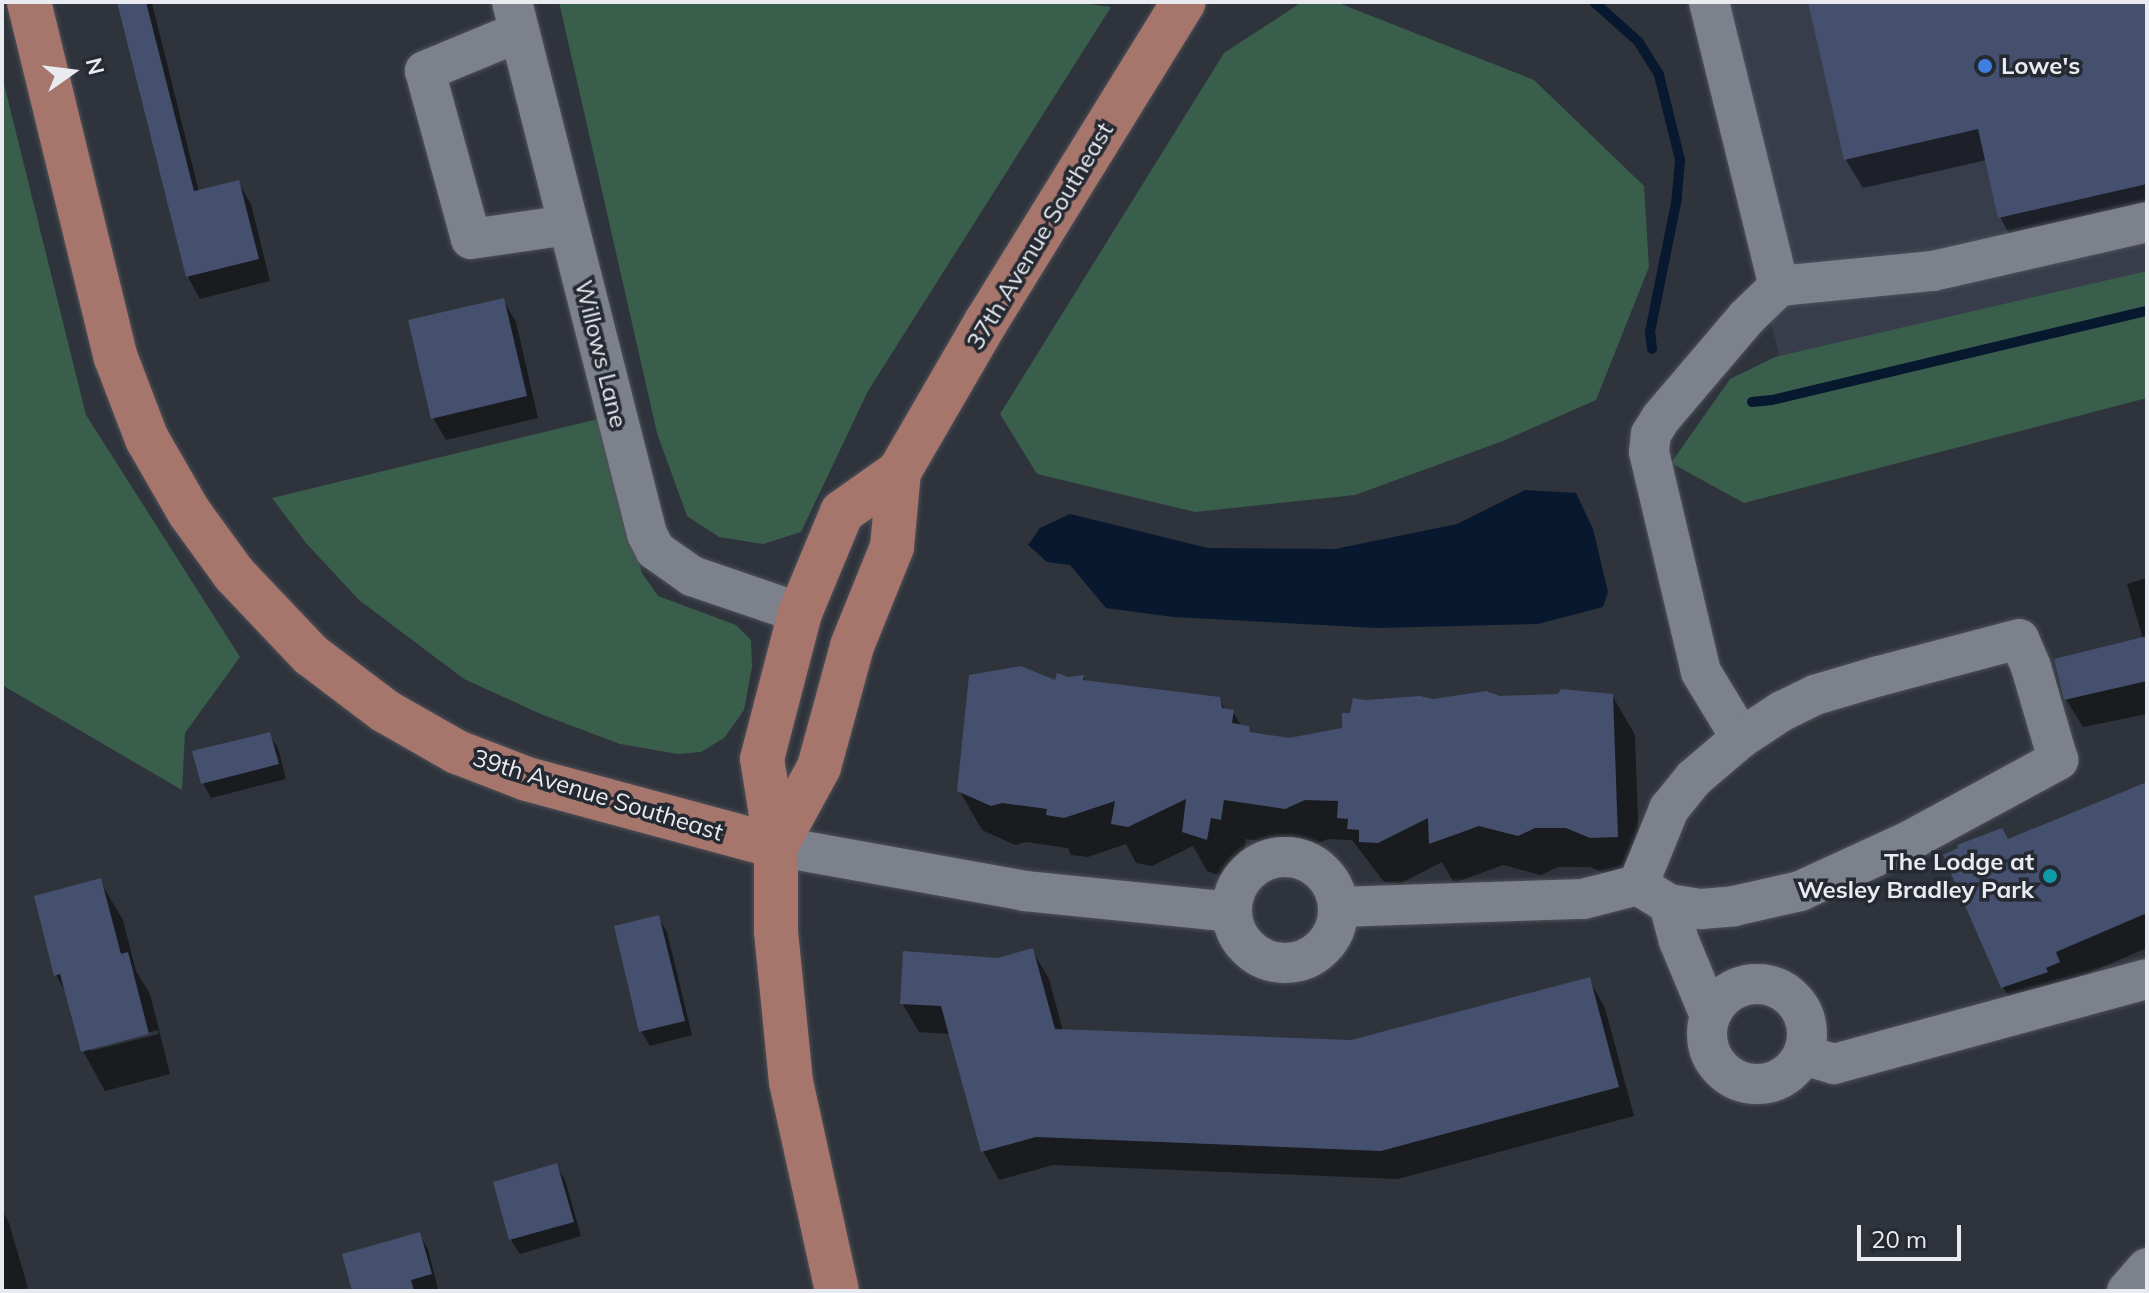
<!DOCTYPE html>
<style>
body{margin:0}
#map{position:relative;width:2149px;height:1293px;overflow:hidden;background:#2f333b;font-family:Mulish,sans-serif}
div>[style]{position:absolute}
.built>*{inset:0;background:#373d4b}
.green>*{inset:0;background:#3a5e4c}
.water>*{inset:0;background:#07182f}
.shadow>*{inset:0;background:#0007}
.stream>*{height:10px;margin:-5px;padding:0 5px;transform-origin:5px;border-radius:5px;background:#07182f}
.building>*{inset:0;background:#45506e}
.roads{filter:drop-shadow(0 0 2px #4e5058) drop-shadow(0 0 2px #4e5058)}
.minor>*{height:40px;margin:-20px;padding:0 20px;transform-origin:20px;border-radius:20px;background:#7d818b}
.minor>.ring{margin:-20px;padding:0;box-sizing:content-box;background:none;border:40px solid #7d818b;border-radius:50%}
.major>*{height:44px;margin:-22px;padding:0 22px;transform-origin:22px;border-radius:22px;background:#a6766c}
.dots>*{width:22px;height:22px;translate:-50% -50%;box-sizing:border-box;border:4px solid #252931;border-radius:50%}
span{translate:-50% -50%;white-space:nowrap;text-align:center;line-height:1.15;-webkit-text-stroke:7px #252931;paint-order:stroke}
.poi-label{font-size:24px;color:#e9ebf1;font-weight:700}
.left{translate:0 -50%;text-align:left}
.right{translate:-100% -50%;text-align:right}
.street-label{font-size:24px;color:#e9ebf1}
.frame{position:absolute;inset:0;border:4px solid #e9ebf1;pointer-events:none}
.north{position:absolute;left:32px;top:32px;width:80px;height:80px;-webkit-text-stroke:6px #252931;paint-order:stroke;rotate:76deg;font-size:22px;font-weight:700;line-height:32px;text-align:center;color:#e9ebf1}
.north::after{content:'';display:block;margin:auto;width:28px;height:36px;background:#e9ebf1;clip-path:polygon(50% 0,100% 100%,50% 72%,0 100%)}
.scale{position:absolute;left:1857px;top:1225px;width:104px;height:36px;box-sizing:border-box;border:4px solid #e9ebf1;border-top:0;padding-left:10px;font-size:24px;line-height:28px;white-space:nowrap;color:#e9ebf1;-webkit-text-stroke:6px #252931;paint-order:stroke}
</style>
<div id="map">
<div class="built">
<div style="clip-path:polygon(1693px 2px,2147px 2px,2147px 286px,1784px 376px)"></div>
</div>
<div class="green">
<div style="clip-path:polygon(559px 2px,1074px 2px,1111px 7px,868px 391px,801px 532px,763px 544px,719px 537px,687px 516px,657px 433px)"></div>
<div style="clip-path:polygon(1302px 2px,1336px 2px,1534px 80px,1644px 186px,1649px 267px,1596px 400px,1503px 441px,1355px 495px,1195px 512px,1037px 474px,1000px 414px,1224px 53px)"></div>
<div style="clip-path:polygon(2px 76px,86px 415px,240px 657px,185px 733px,182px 790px,2px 685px)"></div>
<div style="clip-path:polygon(2147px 271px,2147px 398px,1744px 503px,1671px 463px,1730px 379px,1775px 357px)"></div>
<div style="clip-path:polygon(598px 419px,642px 573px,658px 596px,736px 625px,751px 640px,752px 667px,744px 710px,724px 738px,701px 752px,678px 754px,620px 744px,543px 715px,464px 679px,359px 600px,306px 543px,272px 498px)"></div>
</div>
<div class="water">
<div style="clip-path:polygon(1525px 490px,1576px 493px,1593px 529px,1608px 592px,1603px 607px,1538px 624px,1378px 628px,1173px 617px,1106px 608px,1070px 565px,1047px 562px,1028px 545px,1040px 528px,1070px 514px,1208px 548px,1335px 549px,1457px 524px)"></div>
</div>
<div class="shadow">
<div style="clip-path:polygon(119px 2px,152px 3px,199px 192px,238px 182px,251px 204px,270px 281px,200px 299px,188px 277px)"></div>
<div style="clip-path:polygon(1810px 2px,2147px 2px,2147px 216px,2016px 246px,2000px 217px,1987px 160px,1863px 188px,1846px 160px)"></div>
<div style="clip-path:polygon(503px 300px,516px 322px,538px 418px,446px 440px,433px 418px)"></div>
<div style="clip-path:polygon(2147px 578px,2147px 714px,2083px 727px,2066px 699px,2143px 639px,2127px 584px)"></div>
<div style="clip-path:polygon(1083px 677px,1087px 683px,1219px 699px,1226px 711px,1233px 712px,1242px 727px,1248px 728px,1252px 734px,1289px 740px,1344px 729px,1433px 701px,1612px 695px,1635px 735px,1640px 876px,1614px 877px,1590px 867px,1558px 867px,1541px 875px,1503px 865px,1454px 883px,1442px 862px,1401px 883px,1384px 882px,1352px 840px,1328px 839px,1308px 848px,1246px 839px,1243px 859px,1233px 857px,1229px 879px,1207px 871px,1193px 846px,1152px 866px,1136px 863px,1126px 844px,1088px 857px,1071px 855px,1068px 848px,1026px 842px,1015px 845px,982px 830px,959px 790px,1056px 683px)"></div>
<div style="clip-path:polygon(269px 734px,278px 748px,286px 779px,211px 798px,203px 783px)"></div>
<div style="clip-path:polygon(2147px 784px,2147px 948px,2070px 981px,2019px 1015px,2003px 987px,2007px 842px)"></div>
<div style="clip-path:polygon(evenodd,100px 881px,123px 920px,136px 971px,150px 994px,170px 1074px,105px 1091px,83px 1051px,67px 994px,56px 975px,100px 881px,158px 1030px,159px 1034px,91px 1051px,91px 1047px,158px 1030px)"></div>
<div style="clip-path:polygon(658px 917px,667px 932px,692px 1035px,650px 1046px,641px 1031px)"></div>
<div style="clip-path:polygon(1032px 950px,1049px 979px,1063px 1031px,1352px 1042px,1589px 979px,1605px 1008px,1634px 1116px,1398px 1179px,1053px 1165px,999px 1180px,983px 1151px,950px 1034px,919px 1032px,902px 1003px,998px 960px)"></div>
<div style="clip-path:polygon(556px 1165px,565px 1180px,581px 1236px,520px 1254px,511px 1240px,495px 1183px)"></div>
<div style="clip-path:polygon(2px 1210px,9px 1223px,28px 1288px,20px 1291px,2px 1291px)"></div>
<div style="clip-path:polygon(419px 1235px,428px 1249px,438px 1289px,354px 1291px)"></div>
</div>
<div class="stream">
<div style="left:1594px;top:2px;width:59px;rotate:41.6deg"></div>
<div style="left:1638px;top:41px;width:40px;rotate:58deg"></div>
<div style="left:1659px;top:75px;width:88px;rotate:76.1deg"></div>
<div style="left:1680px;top:160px;width:38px;rotate:95deg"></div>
<div style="left:1677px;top:198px;width:137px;rotate:101.4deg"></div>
<div style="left:1650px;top:332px;width:17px;rotate:83deg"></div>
<div style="left:1752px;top:402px;width:20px;rotate:-6deg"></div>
<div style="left:1772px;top:400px;width:385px;rotate:-13.4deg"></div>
</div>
<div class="building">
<div style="clip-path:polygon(117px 2px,146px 2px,194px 191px,239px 180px,259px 259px,186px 277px)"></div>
<div style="clip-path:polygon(1808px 2px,2147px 2px,2147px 184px,1998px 218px,1978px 129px,1844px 160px)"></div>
<div style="clip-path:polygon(504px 298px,527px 396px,431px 419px,408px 320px)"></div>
<div style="clip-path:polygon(2147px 636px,2147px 681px,2064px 700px,2054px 659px)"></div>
<div style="clip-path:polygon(1021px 666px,1055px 680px,1057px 673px,1068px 677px,1084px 675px,1083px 680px,1220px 697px,1222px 708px,1234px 710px,1232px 723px,1249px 726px,1250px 732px,1289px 738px,1342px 728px,1342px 713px,1350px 713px,1353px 698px,1365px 700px,1420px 696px,1433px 699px,1486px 691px,1500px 696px,1558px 694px,1561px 689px,1613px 694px,1618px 837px,1590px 838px,1566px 828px,1535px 828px,1518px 836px,1479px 826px,1429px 844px,1428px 818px,1378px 843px,1359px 842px,1359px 830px,1347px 829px,1348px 819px,1337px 818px,1338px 801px,1305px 800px,1285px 809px,1224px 800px,1221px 820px,1211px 818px,1207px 840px,1182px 832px,1186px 799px,1128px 827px,1111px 824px,1115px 801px,1064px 818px,1046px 815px,1047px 809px,1002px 803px,991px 806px,957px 791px,969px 675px)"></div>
<div style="clip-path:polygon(270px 732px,279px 764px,201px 784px,192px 751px)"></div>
<div style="clip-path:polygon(2147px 782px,2147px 913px,2056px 952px,2060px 962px,2046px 968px,2048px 972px,2001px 988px,1943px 855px,1958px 848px,1957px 845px,2002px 828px,2008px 839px)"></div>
<div style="clip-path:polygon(101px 878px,121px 954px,128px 952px,149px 1034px,81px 1052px,60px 974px,54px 976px,34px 896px)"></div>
<div style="clip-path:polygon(659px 915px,685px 1021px,639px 1032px,614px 926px)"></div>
<div style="clip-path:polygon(1033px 948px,1055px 1029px,1351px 1040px,1590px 977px,1619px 1087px,1381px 1151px,1036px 1137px,981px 1152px,941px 1006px,900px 1004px,903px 951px,998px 958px)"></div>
<div style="clip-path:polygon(557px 1163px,574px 1222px,509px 1240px,493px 1182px)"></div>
<div style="clip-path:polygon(420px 1232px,432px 1274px,411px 1280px,414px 1291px,352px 1291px,342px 1254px)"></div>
</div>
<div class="roads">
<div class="minor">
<div style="left:512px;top:2px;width:549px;rotate:75.76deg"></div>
<div style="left:647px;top:534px;width:18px;rotate:63deg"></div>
<div style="left:655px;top:550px;width:45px;rotate:35.1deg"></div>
<div style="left:692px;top:576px;width:114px;rotate:18.9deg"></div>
<div style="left:1709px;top:2px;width:292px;rotate:76.2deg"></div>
<div style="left:1779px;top:286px;width:155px;rotate:-5.6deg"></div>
<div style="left:1933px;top:271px;width:220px;rotate:-12.9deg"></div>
<div style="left:519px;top:32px;width:102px;rotate:157.5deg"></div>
<div style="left:425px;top:71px;width:174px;rotate:74.7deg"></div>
<div style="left:471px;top:239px;width:98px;rotate:-8.2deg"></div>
<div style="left:1741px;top:738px;width:77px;rotate:-121.2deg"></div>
<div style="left:1701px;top:672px;width:226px;rotate:-103.3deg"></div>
<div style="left:1649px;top:452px;width:18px;rotate:-84deg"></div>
<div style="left:1651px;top:434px;width:19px;rotate:-58deg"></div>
<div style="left:1661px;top:418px;width:131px;rotate:-49.6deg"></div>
<div style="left:1746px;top:318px;width:46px;rotate:-44.1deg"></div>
<div style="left:776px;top:846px;width:253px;rotate:10.2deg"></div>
<div style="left:1025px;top:891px;width:207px;rotate:5.8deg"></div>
<div class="ring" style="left:1232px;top:857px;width:66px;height:66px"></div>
<div style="left:1669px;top:904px;width:38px;rotate:75deg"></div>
<div style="left:1679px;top:941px;width:81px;rotate:67.5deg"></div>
<div style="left:1338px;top:907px;width:245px;rotate:-1.9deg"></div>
<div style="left:1583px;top:899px;width:57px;rotate:-14.3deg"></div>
<div style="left:1638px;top:885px;width:36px;rotate:32deg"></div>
<div style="left:1669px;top:904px;width:33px;rotate:9deg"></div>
<div style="left:1702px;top:909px;width:32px;rotate:-5deg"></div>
<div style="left:1734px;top:906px;width:68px;rotate:-12.8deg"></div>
<div style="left:1800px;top:891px;width:120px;rotate:-24.6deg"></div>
<div style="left:1909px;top:841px;width:170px;rotate:-28.5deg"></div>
<div style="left:2058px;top:760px;width:97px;rotate:-106.2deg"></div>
<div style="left:2031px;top:667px;width:30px;rotate:-113deg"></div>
<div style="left:2019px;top:639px;width:145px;rotate:165.2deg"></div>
<div style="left:1879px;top:676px;width:67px;rotate:163.5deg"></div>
<div style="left:1815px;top:695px;width:37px;rotate:154deg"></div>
<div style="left:1782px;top:711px;width:49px;rotate:146.6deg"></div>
<div style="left:1741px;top:738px;width:62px;rotate:139.6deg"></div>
<div style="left:1694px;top:778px;width:40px;rotate:129deg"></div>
<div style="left:1669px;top:809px;width:82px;rotate:112.2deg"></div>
<div class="ring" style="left:1707px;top:984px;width:60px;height:60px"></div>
<div style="left:1803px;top:1055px;width:32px;rotate:16deg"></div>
<div style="left:1834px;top:1064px;width:324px;rotate:-15.2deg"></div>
<div style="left:2127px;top:1291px;width:30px;rotate:-49deg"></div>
</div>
<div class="major">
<div style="left:29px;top:2px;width:366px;rotate:76.3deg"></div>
<div style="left:116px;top:358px;width:87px;rotate:69.1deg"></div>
<div style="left:147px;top:439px;width:84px;rotate:60.1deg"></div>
<div style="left:189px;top:512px;width:77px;rotate:54deg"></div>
<div style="left:234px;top:574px;width:112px;rotate:46.5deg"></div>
<div style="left:311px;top:655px;width:93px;rotate:37.1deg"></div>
<div style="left:385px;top:711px;width:83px;rotate:29.7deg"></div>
<div style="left:457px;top:752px;width:75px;rotate:21.1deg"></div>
<div style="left:527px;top:779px;width:258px;rotate:15.1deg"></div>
<div style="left:776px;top:846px;width:90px;rotate:-61.4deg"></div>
<div style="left:819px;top:767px;width:125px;rotate:-74.7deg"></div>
<div style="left:852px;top:646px;width:107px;rotate:-68deg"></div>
<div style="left:892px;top:547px;width:75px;rotate:-84.7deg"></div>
<div style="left:899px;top:472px;width:173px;rotate:-59.9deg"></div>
<div style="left:986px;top:322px;width:376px;rotate:-58.3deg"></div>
<div style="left:837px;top:1291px;width:214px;rotate:-102.4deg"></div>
<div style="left:791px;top:1082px;width:152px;rotate:-95.7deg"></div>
<div style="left:776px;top:931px;width:85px;rotate:-90deg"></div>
<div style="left:776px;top:846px;width:88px;rotate:-99.1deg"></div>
<div style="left:762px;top:759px;width:151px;rotate:-75.4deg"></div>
<div style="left:800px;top:613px;width:109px;rotate:-67.4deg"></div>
<div style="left:842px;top:512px;width:70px;rotate:-35.1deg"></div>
</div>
</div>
<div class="dots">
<div style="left:1985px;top:66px;background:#3f7fe0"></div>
<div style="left:2050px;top:876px;background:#0f9aa8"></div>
</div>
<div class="poi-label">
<span class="left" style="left:2001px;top:66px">Lowe's</span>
<span class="right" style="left:2034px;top:876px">The Lodge at<br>Wesley Bradley Park</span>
</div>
<div class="street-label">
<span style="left:1040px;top:236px;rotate:-59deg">37th Avenue Southeast</span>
<span style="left:601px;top:354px;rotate:76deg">Willows Lane</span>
<span style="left:598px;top:795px;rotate:17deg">39th Avenue Southeast</span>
</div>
<div class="frame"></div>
<div class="north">N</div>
<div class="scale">20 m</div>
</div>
